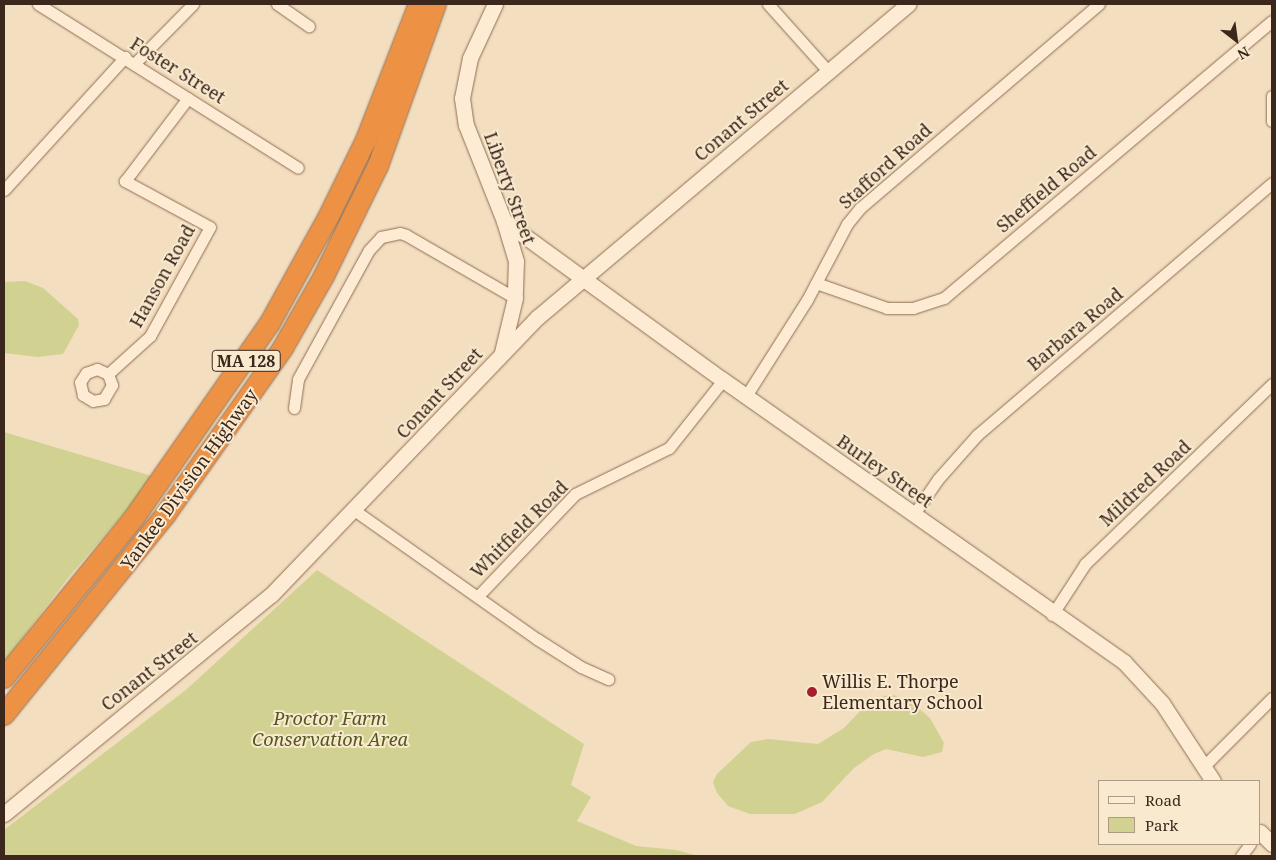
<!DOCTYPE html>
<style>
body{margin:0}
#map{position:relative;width:1276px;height:860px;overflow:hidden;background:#f3debf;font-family:"Noto Serif",serif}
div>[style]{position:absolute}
.green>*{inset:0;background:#d1d291}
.roads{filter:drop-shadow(0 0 1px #8e6d55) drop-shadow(0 0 1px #8e6d55)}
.minor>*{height:11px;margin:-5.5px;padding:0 5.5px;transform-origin:5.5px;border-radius:5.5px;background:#fdecd3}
.secondary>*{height:15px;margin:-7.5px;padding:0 7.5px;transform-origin:7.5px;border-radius:7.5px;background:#fdecd3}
.motorway>*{height:20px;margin:-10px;padding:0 10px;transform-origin:10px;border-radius:10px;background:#ed9245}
.dots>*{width:14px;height:14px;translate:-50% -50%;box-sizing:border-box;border:2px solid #f9e9cf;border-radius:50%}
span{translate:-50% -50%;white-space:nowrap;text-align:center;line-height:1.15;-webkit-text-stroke:4px #f9e9cf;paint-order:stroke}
.shield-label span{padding:1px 4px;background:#f9e9cf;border:1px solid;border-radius:4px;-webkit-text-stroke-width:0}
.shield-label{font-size:16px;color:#3b271b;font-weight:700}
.street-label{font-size:18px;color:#3b271b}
.poi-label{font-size:18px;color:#3b271b}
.left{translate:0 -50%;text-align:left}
.park-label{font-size:18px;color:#525a1f;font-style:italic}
.frame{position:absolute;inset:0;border:5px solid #3b271b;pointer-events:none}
.legend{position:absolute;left:1098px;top:780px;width:162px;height:65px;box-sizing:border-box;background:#f9e9cf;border:1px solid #ad9b87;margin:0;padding:6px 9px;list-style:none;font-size:15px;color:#3b271b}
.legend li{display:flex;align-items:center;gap:10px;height:25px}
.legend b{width:25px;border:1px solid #ad9b87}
.north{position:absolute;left:1211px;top:15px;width:50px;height:50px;-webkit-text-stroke:4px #f9e9cf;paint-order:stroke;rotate:150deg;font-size:14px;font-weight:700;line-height:20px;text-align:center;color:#3b271b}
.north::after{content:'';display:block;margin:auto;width:18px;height:22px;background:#3b271b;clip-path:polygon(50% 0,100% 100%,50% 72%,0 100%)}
</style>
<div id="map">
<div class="green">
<div style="clip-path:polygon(25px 281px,43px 288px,78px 319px,79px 325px,63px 354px,38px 357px,4px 353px,4px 282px)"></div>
<div style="clip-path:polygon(4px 432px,155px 477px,68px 578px,4px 662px)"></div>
<div style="clip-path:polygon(317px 570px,584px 744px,571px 785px,591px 797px,577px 821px,636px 846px,676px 850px,698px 856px,4px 856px,4px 830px,187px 689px)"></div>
<div style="clip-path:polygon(894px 695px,916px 706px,930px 718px,944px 743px,942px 752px,923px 757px,886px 749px,874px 754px,854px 768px,822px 802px,795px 814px,750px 814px,728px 806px,717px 793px,713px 782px,717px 774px,751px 742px,768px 739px,818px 744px,844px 728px,865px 706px,884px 696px)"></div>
</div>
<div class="roads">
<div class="minor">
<div style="left:38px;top:4px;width:307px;rotate:32.2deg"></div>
<div style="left:277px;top:4px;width:39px;rotate:35deg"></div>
<div style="left:768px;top:4px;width:90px;rotate:48.2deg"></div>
<div style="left:135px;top:63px;width:83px;rotate:-45.5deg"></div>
<div style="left:1272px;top:96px;width:25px;rotate:90deg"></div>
<div style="left:4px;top:190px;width:180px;rotate:-47.7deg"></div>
<div style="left:816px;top:283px;width:75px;rotate:19.4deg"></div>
<div style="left:887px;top:308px;width:26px"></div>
<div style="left:913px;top:308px;width:33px;rotate:-18deg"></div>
<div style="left:944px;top:298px;width:429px;rotate:-40.2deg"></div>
<div style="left:108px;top:374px;width:12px;rotate:70deg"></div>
<div style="left:112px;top:385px;width:16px;rotate:120deg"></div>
<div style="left:104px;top:399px;width:11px;rotate:170deg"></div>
<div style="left:93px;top:401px;width:12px;rotate:-149deg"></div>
<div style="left:83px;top:395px;width:13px;rotate:-103deg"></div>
<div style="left:80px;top:382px;width:11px;rotate:-56deg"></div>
<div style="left:86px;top:373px;width:12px;rotate:-20deg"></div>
<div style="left:97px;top:369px;width:12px;rotate:24deg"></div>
<div style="left:108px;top:374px;width:57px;rotate:-42.1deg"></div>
<div style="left:150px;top:336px;width:124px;rotate:-61.2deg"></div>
<div style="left:210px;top:227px;width:97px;rotate:-151.6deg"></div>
<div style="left:125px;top:181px;width:104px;rotate:-52.8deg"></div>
<div style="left:746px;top:396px;width:114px;rotate:-57.6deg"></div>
<div style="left:807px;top:300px;width:86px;rotate:-62.2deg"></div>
<div style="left:847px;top:224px;width:21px;rotate:-51deg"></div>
<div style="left:860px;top:208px;width:314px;rotate:-40.5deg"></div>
<div style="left:294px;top:408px;width:29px;rotate:-82deg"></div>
<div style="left:298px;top:379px;width:147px;rotate:-61.2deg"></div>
<div style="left:369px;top:250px;width:18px;rotate:-47deg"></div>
<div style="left:381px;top:237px;width:19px;rotate:-12deg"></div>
<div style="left:400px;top:233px;width:6px;rotate:18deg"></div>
<div style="left:406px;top:235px;width:126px;rotate:30deg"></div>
<div style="left:354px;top:510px;width:224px;rotate:35.2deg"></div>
<div style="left:537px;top:639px;width:52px;rotate:32.5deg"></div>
<div style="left:581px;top:667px;width:30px;rotate:24deg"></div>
<div style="left:914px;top:514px;width:42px;rotate:-55.6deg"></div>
<div style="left:938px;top:479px;width:59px;rotate:-48.4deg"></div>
<div style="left:977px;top:435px;width:388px;rotate:-40.5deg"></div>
<div style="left:478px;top:596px;width:141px;rotate:-46.4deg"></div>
<div style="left:575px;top:494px;width:105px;rotate:-26.1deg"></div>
<div style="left:669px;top:448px;width:87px;rotate:-51.5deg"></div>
<div style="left:1052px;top:615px;width:61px;rotate:-57.1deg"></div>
<div style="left:1085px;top:564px;width:260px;rotate:-43.9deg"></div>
<div style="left:1203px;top:767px;width:98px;rotate:-45deg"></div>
<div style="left:1241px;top:856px;width:15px;rotate:-53deg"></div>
</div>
<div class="secondary">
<div style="left:495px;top:4px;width:60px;rotate:114.8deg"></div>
<div style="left:470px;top:58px;width:41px;rotate:101.3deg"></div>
<div style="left:462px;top:98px;width:27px;rotate:82deg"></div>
<div style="left:466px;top:125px;width:103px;rotate:68.4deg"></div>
<div style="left:504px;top:221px;width:42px;rotate:73.3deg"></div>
<div style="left:516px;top:261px;width:37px;rotate:92deg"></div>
<div style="left:515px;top:298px;width:56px;rotate:103.5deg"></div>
<div style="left:504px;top:221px;width:271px;rotate:36deg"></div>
<div style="left:723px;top:380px;width:490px;rotate:35.1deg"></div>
<div style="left:1124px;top:662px;width:56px;rotate:47.2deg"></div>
<div style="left:1162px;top:703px;width:93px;rotate:56.8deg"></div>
<div style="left:4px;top:814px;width:345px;rotate:-39.4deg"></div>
<div style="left:271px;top:595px;width:385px;rotate:-46.2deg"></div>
<div style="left:538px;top:317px;width:485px;rotate:-40.2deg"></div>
<div style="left:1260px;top:832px;width:17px;rotate:45deg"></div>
</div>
<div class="motorway">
<div style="left:4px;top:678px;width:206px;rotate:-50.9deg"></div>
<div style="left:134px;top:518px;width:238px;rotate:-55.1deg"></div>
<div style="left:270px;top:323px;width:122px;rotate:-61.1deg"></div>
<div style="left:329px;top:216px;width:85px;rotate:-64deg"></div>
<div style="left:366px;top:140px;width:146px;rotate:-68.7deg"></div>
<div style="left:4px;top:715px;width:258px;rotate:-51.1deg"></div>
<div style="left:166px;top:514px;width:203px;rotate:-54.8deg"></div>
<div style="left:283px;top:348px;width:83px;rotate:-60.3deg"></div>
<div style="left:324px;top:276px;width:123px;rotate:-63.9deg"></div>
<div style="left:378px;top:166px;width:172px;rotate:-70.3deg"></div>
</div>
</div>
<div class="dots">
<div style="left:812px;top:692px;background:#a41e2c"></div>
</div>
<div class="shield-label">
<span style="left:246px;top:361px">MA 128</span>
</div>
<div class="street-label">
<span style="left:178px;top:70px;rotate:32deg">Foster Street</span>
<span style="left:741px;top:120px;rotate:-40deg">Conant Street</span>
<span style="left:885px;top:166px;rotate:-42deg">Stafford Road</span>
<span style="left:510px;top:188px;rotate:70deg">Liberty Street</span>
<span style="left:1046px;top:189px;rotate:-40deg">Sheffield Road</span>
<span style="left:162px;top:276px;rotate:-61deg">Hanson Road</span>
<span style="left:1075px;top:329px;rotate:-40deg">Barbara Road</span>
<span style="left:439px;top:393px;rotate:-47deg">Conant Street</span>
<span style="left:885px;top:471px;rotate:35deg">Burley Street</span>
<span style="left:189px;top:479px;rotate:-54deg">Yankee Division Highway</span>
<span style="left:1145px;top:483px;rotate:-43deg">Mildred Road</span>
<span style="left:519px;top:529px;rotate:-45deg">Whitfield Road</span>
<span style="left:149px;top:671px;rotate:-38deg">Conant Street</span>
</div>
<div class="poi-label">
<span class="left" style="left:822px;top:692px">Willis E. Thorpe<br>Elementary School</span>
</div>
<div class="park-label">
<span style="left:330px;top:729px">Proctor Farm<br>Conservation Area</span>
</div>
<div class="frame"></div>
<ul class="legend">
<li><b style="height:6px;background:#fdecd3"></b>Road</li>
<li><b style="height:14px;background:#d1d291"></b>Park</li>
</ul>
<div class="north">N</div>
</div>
